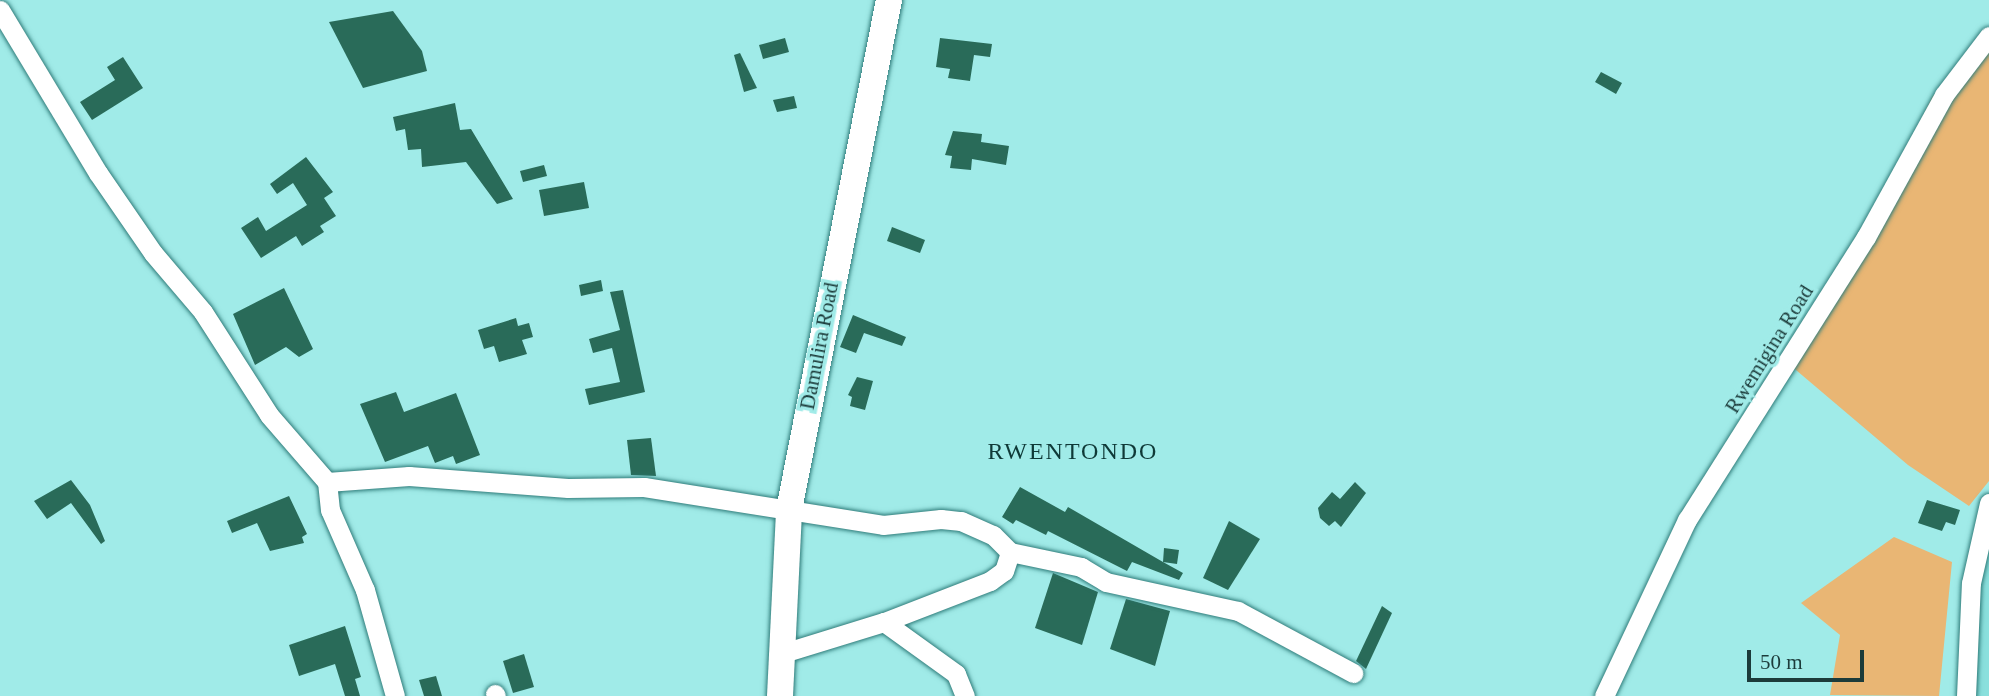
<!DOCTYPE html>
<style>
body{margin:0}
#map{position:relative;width:1989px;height:696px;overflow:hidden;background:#a0ebe8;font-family:"Times New Roman",serif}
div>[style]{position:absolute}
.built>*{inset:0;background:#8ae0dd}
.green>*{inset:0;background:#e9b674}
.building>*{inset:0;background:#296b59}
.roads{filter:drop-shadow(0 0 2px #2f7c7a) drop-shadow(0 0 2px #2f7c7a)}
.street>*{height:19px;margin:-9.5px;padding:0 9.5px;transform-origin:9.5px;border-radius:9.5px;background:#fff}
.secondary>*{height:26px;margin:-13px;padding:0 13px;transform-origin:13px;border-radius:13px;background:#fff}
span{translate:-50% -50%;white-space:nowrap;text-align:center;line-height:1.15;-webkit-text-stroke:7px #a0ebe8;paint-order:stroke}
.street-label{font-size:21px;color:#1c3b3a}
.quarter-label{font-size:24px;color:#0f3937;letter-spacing:2px}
.scale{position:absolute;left:1747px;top:650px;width:117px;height:32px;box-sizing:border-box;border:4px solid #1c3b3a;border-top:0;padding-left:9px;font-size:21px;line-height:24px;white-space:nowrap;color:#1c3b3a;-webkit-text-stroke:5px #a0ebe8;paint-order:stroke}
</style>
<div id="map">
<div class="built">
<div style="clip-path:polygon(1989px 524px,1989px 696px,1964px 696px)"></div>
</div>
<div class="green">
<div style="clip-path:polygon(1989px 34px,1989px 481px,1969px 506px,1908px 465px,1783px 359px,1890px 183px,1932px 97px)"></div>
<div style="clip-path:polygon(1894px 537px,1952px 562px,1939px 696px,1830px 695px,1840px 635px,1801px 603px)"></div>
</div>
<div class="building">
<div style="clip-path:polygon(393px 11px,422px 51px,427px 71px,363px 88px,329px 22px)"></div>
<div style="clip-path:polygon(785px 38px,789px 52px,763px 59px,759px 45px)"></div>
<div style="clip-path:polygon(940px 38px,992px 44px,990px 57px,974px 55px,970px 81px,948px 78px,950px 69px,936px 67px)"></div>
<div style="clip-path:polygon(740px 53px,757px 88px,744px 92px,734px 55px)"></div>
<div style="clip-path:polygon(123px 57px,143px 88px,92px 120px,80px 102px,115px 80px,107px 67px)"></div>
<div style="clip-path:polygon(1601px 72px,1622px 83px,1616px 94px,1595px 82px)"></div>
<div style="clip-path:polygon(794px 96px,797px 108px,777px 112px,773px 100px)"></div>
<div style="clip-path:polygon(455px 103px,460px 130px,471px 129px,513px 199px,497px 204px,466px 162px,422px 167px,421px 149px,408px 150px,405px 129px,396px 131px,393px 117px)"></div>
<div style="clip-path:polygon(953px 131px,982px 134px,981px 142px,1009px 146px,1006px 165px,972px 159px,971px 170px,950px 168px,952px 156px,945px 155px)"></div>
<div style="clip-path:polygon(306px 157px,333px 192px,324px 198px,336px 216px,320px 226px,324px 232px,302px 246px,296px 236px,261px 258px,241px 228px,258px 217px,266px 231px,307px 205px,293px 183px,277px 194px,270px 184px)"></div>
<div style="clip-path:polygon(544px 165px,547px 176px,523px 182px,520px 171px)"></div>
<div style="clip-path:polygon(584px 182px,589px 208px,544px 216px,539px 190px)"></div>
<div style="clip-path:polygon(892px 227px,925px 240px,920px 253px,887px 241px)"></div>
<div style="clip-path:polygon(601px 280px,603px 291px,581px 296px,579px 285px)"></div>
<div style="clip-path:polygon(284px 288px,313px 349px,299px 357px,286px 347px,255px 365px,233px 314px)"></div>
<div style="clip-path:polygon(623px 290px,645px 392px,589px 405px,585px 389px,620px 382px,612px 348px,593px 353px,589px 339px,620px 330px,610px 292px)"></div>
<div style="clip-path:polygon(853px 315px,906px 337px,902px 346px,864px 333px,856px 353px,840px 347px)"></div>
<div style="clip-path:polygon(516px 318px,518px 326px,529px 323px,533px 337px,522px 340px,527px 354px,499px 362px,494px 346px,484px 349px,478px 330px)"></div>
<div style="clip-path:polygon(857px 377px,873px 381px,865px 410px,850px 406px,852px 397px,848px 395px)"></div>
<div style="clip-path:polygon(396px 392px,404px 412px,456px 393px,480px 455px,456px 464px,453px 456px,435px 463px,428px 446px,385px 462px,360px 404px)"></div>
<div style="clip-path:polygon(651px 438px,656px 476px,631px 475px,627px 440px)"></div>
<div style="clip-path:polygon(71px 480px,90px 505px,105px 541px,101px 544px,71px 503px,47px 519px,34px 501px)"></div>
<div style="clip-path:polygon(1355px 482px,1366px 493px,1341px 527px,1335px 521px,1329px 526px,1320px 518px,1318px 508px,1332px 492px,1340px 499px)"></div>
<div style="clip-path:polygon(1020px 487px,1065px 512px,1068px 507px,1163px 562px,1164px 548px,1179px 550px,1177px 564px,1163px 562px,1183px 573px,1179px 580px,1132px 562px,1127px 571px,1048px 531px,1046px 535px,1016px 520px,1013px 524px,1002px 517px)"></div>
<div style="clip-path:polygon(289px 496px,307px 534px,302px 537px,304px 543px,270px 551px,257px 523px,232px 533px,227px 521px)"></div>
<div style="clip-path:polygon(1927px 500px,1960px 510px,1955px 525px,1946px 522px,1942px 531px,1918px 523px)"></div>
<div style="clip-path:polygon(1229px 521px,1260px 539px,1228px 590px,1203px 578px)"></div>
<div style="clip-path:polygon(1053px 573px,1098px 592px,1082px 645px,1035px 628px)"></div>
<div style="clip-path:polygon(1126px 599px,1170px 611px,1155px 666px,1110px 649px)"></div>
<div style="clip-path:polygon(1382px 606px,1392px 613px,1366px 669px,1356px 661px)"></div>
<div style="clip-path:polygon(345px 626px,361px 677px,355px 679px,360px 696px,345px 696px,335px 664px,299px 676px,289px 645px)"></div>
<div style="clip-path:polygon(524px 654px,534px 687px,513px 693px,503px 661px)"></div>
<div style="clip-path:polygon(436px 676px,442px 696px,424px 696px,419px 680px)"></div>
</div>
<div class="roads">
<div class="street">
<div style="left:0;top:10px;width:190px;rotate:59deg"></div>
<div style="left:98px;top:173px;width:97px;rotate:55.5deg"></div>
<div style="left:153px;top:253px;width:77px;rotate:49.7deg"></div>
<div style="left:203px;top:312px;width:122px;rotate:57.3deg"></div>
<div style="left:269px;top:415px;width:89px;rotate:49.1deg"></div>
<div style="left:884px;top:622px;width:89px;rotate:35.8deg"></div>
<div style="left:956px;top:674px;width:24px;rotate:68deg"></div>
<div style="left:780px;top:654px;width:109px;rotate:-17.1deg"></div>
<div style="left:884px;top:622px;width:114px;rotate:-21.1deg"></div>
<div style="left:990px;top:581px;width:17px;rotate:-36deg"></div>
<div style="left:1004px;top:571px;width:20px;rotate:-72deg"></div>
<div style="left:495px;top:694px;width:2px;rotate:63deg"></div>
<div style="left:395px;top:696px;width:110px;rotate:-105.8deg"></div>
<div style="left:365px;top:590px;width:87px;rotate:-113.6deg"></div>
<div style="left:330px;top:510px;width:28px;rotate:-96deg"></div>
<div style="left:327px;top:482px;width:82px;rotate:-4.2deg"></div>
<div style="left:409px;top:476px;width:159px;rotate:4.3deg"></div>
<div style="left:568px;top:488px;width:76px;rotate:-0.8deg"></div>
<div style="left:644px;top:487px;width:242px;rotate:9deg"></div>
<div style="left:883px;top:525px;width:58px;rotate:-5.9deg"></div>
<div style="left:941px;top:519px;width:20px;rotate:6deg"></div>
<div style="left:961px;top:521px;width:35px;rotate:24deg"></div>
<div style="left:993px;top:535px;width:24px;rotate:45deg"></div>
<div style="left:1010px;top:552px;width:73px;rotate:11.9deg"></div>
<div style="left:1081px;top:567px;width:29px;rotate:31deg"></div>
<div style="left:1106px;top:582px;width:135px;rotate:12.4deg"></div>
<div style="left:1238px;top:611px;width:131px;rotate:28.3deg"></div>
<div style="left:1604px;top:696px;width:195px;rotate:-64.8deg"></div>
<div style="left:1687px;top:520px;width:335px;rotate:-57.7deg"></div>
<div style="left:1866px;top:237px;width:162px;rotate:-61.2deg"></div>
<div style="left:1944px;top:95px;width:74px;rotate:-52.7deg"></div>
<div style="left:1966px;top:696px;width:113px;rotate:-87.5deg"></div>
<div style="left:1971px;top:583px;width:82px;rotate:-77.3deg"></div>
</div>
<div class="secondary">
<div style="left:780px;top:696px;width:186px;rotate:-87.2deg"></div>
<div style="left:789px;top:510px;width:520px;rotate:-78.91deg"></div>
</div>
</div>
<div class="street-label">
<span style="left:819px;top:346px;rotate:-79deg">Damulira Road</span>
<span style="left:1769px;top:349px;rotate:-58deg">Rwemigina Road</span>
</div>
<div class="quarter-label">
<span style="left:1073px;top:452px">RWENTONDO</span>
</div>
<div class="scale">50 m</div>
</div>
